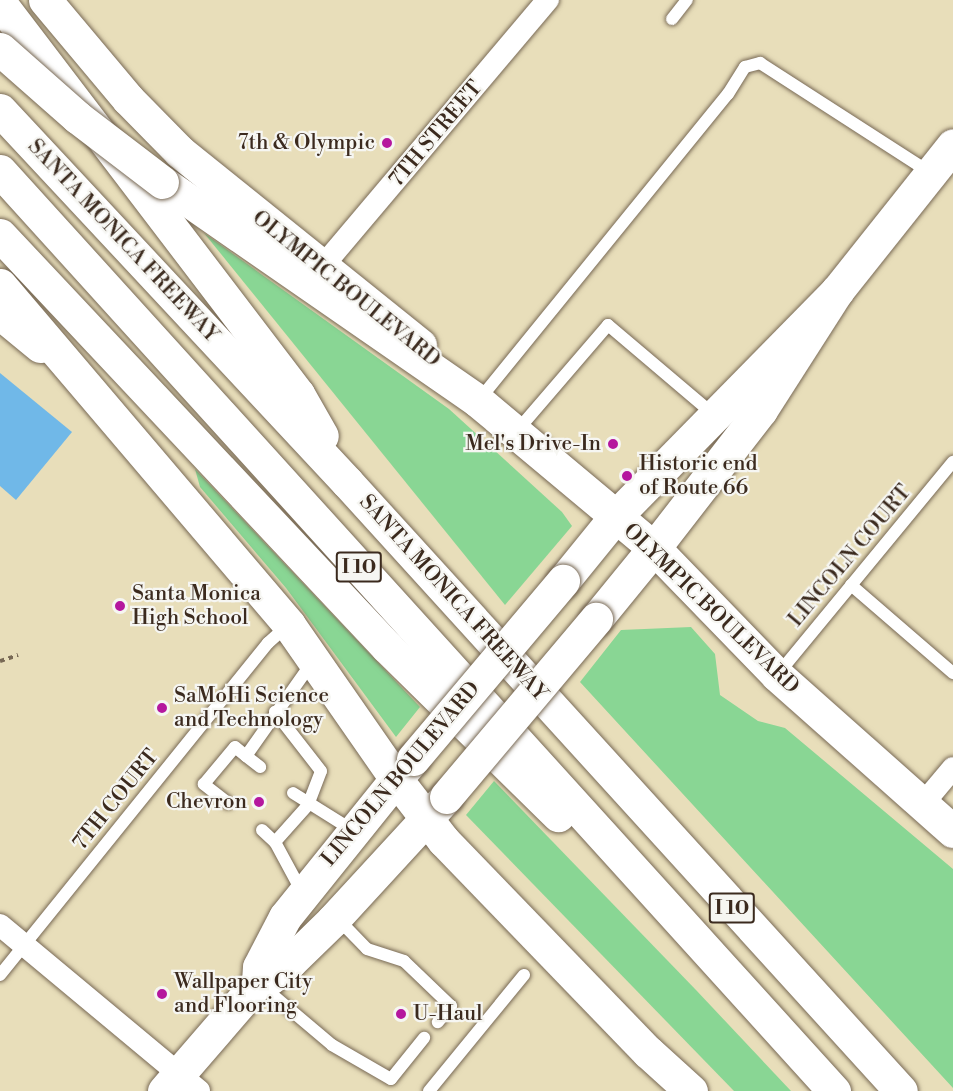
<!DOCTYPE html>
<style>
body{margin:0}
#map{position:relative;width:953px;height:1091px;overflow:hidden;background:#e8deba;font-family:"Libre Bodoni",serif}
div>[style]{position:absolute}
.green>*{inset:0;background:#89d694}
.water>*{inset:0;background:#70b8e8}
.path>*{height:4px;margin-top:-2px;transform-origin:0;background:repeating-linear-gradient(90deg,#786955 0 4.5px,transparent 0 9px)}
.roads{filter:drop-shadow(0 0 2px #786955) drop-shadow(0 0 2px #786955)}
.lane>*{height:12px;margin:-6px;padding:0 6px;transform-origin:6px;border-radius:6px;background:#fff}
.street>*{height:22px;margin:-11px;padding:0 11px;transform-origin:11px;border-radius:11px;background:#fff}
.secondary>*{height:33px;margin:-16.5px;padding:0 16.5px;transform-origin:16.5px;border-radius:16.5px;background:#fff}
.primary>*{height:33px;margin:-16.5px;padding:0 16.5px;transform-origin:16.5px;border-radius:16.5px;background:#fff}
.highway>*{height:33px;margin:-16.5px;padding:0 16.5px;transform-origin:16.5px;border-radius:16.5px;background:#fff}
.bridges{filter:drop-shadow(0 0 2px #786955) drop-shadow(0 0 2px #786955)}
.primary-bridge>*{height:33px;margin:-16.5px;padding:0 16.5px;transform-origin:16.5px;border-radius:16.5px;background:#fff}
.highway-bridge>*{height:33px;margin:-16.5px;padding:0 16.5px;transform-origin:16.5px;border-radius:16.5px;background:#fff}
.dots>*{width:16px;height:16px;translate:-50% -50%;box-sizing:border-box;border:3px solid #f6f6f2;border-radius:50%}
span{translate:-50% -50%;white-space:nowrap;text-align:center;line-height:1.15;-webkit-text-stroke:4.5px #f6f6f2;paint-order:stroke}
.shield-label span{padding:2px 4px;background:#f6f6f2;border:2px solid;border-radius:4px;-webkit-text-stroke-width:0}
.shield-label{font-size:20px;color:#3b2a1e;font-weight:700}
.street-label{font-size:21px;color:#3b2a1e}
.poi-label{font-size:21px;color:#3b2a1e}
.right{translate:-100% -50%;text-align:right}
.left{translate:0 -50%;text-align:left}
</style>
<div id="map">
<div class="green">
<div style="clip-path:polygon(204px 233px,449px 409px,562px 512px,572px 526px,505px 605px)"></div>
<div style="clip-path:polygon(195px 469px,420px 707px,396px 737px,286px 588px,200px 487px)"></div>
<div style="clip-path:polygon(691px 627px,715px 654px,720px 695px,758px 721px,785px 728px,953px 869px,953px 1088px,580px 682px,621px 630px)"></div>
<div style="clip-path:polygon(494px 781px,696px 990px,791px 1091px,734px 1091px,466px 815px)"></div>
</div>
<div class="water">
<div style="clip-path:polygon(0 373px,72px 432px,16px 500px,0 486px)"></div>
</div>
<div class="path">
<div style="left:0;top:661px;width:19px;rotate:-18deg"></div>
</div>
<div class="roads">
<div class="lane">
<div style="left:672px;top:19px;width:24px;rotate:-52deg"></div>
<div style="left:479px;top:400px;width:395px;rotate:-50.9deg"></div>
<div style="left:728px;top:94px;width:32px;rotate:-58deg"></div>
<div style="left:745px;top:67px;width:16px;rotate:-15deg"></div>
<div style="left:760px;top:63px;width:201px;rotate:32.8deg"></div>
<div style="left:516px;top:432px;width:141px;rotate:-49.3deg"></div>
<div style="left:608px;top:325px;width:139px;rotate:40.3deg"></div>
<div style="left:851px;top:585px;width:135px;rotate:40.8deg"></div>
<div style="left:778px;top:674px;width:275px;rotate:-50.5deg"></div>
<div style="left:246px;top:756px;width:18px;rotate:38deg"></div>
<div style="left:293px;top:793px;width:70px;rotate:32.1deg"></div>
<div style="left:228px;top:803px;width:31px;rotate:-142deg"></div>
<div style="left:204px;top:784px;width:48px;rotate:-50deg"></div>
<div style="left:235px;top:747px;width:14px;rotate:39deg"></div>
<div style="left:246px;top:756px;width:116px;rotate:-54.8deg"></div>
<div style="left:262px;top:830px;width:18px;rotate:43deg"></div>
<div style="left:275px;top:842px;width:57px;rotate:61.6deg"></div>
<div style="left:275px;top:842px;width:50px;rotate:-48.3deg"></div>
<div style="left:308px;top:805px;width:36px;rotate:-69deg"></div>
<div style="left:321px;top:771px;width:75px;rotate:-127.9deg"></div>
<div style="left:337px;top:918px;width:43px;rotate:45.9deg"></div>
<div style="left:367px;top:949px;width:39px;rotate:18deg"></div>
<div style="left:404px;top:961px;width:65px;rotate:43.8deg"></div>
<div style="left:451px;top:1006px;width:21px;rotate:129deg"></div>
<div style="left:0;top:975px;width:427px;rotate:-51.1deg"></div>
<div style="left:268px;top:643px;width:27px;rotate:-42deg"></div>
<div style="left:261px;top:985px;width:93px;rotate:40.2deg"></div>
<div style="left:332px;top:1045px;width:68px;rotate:30deg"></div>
<div style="left:391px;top:1079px;width:53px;rotate:-51.2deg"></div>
<div style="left:429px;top:1091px;width:150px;rotate:-50.7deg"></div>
</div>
<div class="street">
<div style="left:322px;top:267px;width:350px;rotate:-49.8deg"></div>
<div style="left:922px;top:805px;width:48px;rotate:-50deg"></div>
<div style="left:0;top:925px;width:259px;rotate:39.8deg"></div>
</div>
<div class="secondary">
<div style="left:45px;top:0;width:129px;rotate:50deg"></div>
<div style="left:128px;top:99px;width:74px;rotate:45.5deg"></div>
<div style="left:180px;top:152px;width:308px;rotate:38.8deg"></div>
<div style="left:0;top:313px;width:52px;rotate:39.5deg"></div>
</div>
<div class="primary">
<div style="left:837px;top:291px;width:141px;rotate:122.6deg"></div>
<div style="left:761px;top:410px;width:175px;rotate:127.8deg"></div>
<div style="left:654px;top:548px;width:177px;rotate:45.9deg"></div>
<div style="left:777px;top:675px;width:235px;rotate:41.6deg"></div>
<div style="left:563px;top:581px;width:82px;rotate:-50.9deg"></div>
<div style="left:615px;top:517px;width:317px;rotate:-45.5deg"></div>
<div style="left:837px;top:291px;width:186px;rotate:-51.5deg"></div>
<div style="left:413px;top:759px;width:26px;rotate:130deg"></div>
<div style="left:396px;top:779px;width:78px;rotate:52.3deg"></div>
<div style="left:444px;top:841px;width:293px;rotate:46deg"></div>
</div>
<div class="highway">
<div style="left:0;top:3px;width:492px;rotate:52.7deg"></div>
<div style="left:298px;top:394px;width:48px;rotate:60.3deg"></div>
<div style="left:0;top:110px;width:509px;rotate:46.99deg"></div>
<div style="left:347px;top:482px;width:823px;rotate:47.71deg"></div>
<div style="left:0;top:171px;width:1242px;rotate:47.81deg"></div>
<div style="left:162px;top:182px;width:384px;rotate:34.7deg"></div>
<div style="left:478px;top:401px;width:229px;rotate:39.9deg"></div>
<div style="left:654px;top:548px;width:92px;rotate:129.2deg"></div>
<div style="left:0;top:235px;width:565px;rotate:46.79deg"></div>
<div style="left:387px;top:647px;width:240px;rotate:44.5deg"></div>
<div style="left:0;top:285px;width:446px;rotate:49.6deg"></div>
<div style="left:289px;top:625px;width:188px;rotate:55.2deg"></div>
<div style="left:396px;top:779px;width:177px;rotate:128.8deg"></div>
<div style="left:285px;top:917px;width:56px;rotate:117.5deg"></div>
<div style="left:259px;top:967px;width:15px;rotate:94deg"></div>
<div style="left:648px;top:1052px;width:58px;rotate:42.2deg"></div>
<div style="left:164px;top:1091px;width:144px;rotate:-49.2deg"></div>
<div style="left:258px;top:982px;width:13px;rotate:-18deg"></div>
<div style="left:270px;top:978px;width:26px;rotate:-39deg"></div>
<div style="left:290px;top:962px;width:60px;rotate:-44.3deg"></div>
<div style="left:333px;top:920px;width:167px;rotate:-47.4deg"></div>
</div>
</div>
<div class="bridges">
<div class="primary-bridge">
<div style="left:413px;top:759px;width:233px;rotate:-49.9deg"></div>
</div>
<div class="highway-bridge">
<div style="left:0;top:49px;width:103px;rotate:41.4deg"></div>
<div style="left:77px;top:117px;width:107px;rotate:37.4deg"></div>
<div style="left:446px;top:797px;width:233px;rotate:-49.9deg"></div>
</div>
</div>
<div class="dots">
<div style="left:387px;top:143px;background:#b5179e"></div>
<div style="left:613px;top:444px;background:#b5179e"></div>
<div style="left:627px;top:476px;background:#b5179e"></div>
<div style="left:120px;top:606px;background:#b5179e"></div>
<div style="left:162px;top:708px;background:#b5179e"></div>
<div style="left:259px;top:802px;background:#b5179e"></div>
<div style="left:162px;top:994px;background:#b5179e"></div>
<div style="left:401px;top:1014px;background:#b5179e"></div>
</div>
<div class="shield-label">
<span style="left:359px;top:567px">I 10</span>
<span style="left:732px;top:908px">I 10</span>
</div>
<div class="street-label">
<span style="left:436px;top:134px;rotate:-50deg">7TH STREET</span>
<span style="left:123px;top:241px;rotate:47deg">SANTA MONICA FREEWAY</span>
<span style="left:346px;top:289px;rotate:39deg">OLYMPIC BOULEVARD</span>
<span style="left:850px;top:556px;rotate:-50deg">LINCOLN COURT</span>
<span style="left:453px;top:598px;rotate:48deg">SANTA MONICA FREEWAY</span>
<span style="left:711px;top:609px;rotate:44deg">OLYMPIC BOULEVARD</span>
<span style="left:401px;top:774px;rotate:-50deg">LINCOLN BOULEVARD</span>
<span style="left:116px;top:800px;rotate:-51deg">7TH COURT</span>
</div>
<div class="poi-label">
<span class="right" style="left:375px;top:143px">7th &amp; Olympic</span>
<span class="right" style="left:601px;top:444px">Mel's Drive-In</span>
<span class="left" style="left:639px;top:476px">Historic end<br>of Route 66</span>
<span class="left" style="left:132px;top:606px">Santa Monica<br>High School</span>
<span class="left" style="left:174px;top:708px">SaMoHi Science<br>and Technology</span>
<span class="right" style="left:247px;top:802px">Chevron</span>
<span class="left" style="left:174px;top:994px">Wallpaper City<br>and Flooring</span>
<span class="left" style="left:413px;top:1014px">U-Haul</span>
</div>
</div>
